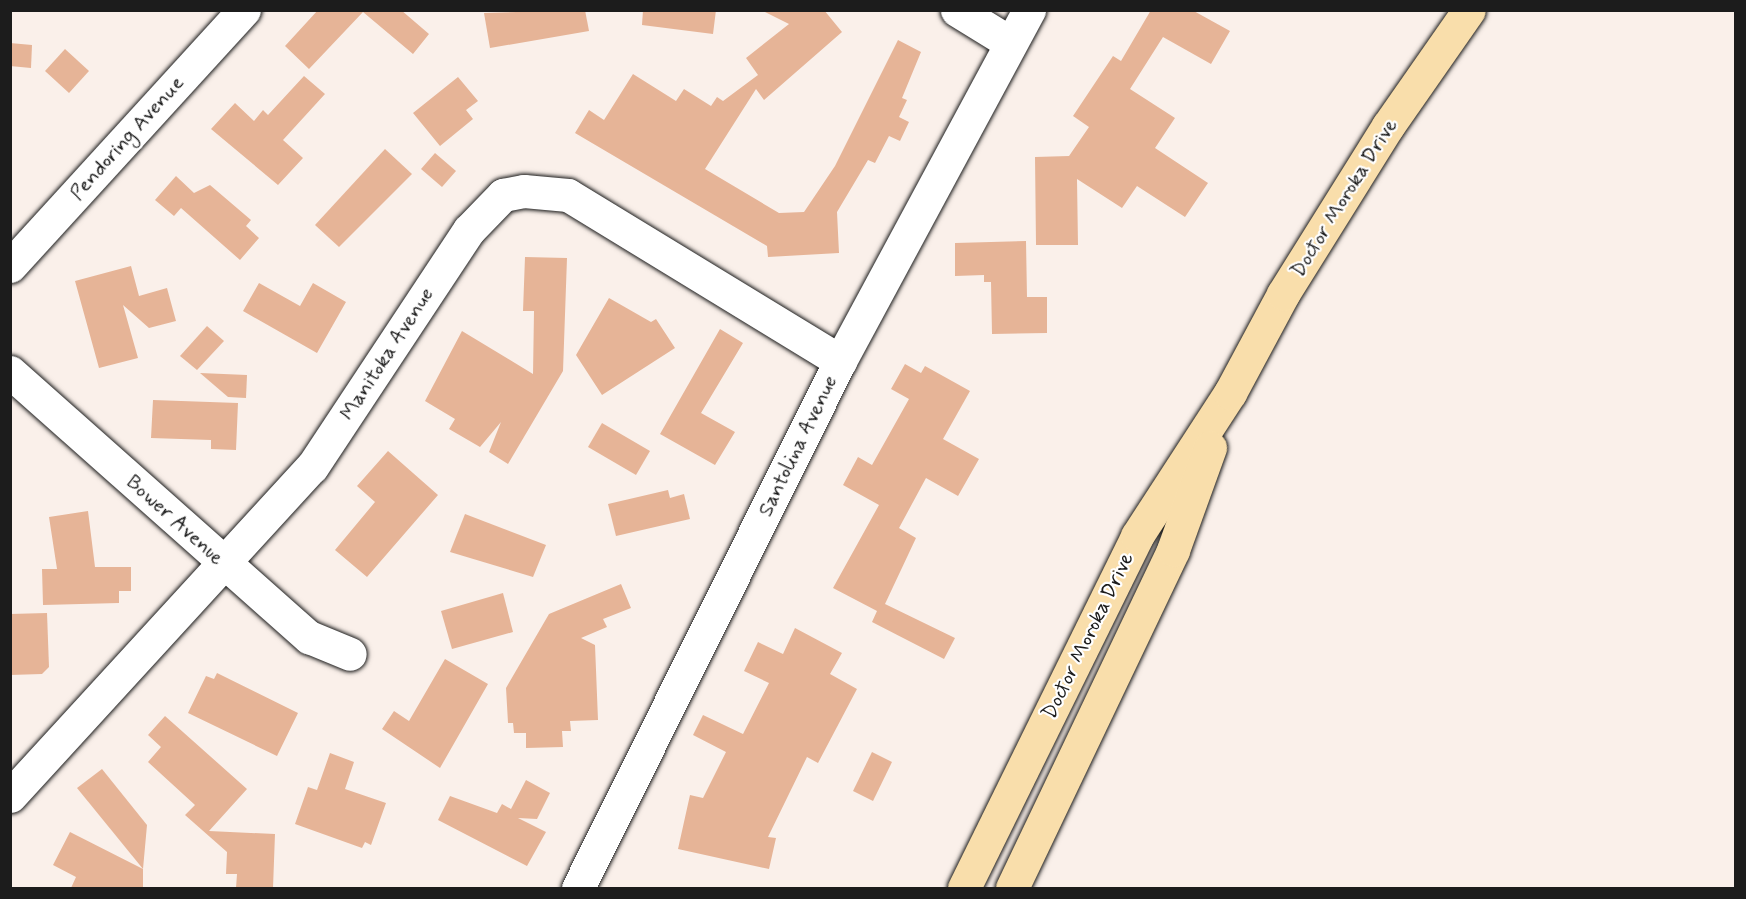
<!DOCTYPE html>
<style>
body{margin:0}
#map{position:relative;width:1746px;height:899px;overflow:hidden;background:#faf0ea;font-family:Mynerve,sans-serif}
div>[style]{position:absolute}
.building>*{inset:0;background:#e6b497}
.roads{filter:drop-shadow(0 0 2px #1c1c1c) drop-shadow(0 0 2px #1c1c1c)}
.minor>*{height:33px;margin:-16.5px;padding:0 16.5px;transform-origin:16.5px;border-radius:16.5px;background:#fff}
.major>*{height:33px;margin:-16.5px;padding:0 16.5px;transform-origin:16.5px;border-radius:16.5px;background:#f9deab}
span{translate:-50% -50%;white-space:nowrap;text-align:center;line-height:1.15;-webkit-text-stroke:4.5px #fff;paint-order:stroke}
.street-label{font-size:21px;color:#1c1c1c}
.frame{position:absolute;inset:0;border:12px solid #1c1c1c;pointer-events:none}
</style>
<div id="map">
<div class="building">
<div style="clip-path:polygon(318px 10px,401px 10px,429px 34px,413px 54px,363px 12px,309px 69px,285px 46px)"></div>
<div style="clip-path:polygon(585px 10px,589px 31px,490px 48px,484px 13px)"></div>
<div style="clip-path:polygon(643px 10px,716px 10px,713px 34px,642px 25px)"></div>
<div style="clip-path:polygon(761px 10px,824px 10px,842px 32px,764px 100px,756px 89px,705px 169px,779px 213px,804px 212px,835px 166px,898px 40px,921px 52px,902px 98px,907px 100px,899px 117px,909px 122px,900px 141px,889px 136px,875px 163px,868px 160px,837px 212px,839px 253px,768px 257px,767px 246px,575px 133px,589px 110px,604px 120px,633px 74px,676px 101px,684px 89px,711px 106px,717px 97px,723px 101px,758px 75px,746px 58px,789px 24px)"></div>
<div style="clip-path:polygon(1151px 10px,1192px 10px,1230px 31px,1211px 64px,1163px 37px,1130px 89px,1175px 118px,1155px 148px,1208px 183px,1185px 217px,1137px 186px,1122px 208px,1077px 179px,1078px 245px,1036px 245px,1035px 157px,1069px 156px,1089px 127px,1073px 116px,1113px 56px,1121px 61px)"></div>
<div style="clip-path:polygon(10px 43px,32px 45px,31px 68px,10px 66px)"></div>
<div style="clip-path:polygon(65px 49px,89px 71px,69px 93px,45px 71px)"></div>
<div style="clip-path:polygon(304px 76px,325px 94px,283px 140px,303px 158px,278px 185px,211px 129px,235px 103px,254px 121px,263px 110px,268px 115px)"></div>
<div style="clip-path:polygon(458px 77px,478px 101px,466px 110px,473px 119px,440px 146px,413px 113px)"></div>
<div style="clip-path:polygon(385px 149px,412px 174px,339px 247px,315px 225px)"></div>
<div style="clip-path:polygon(435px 153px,456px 171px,442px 187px,421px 169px)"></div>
<div style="clip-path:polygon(176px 176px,194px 193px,210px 185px,251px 220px,246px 226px,259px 238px,240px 260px,181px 208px,174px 216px,155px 200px)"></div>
<div style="clip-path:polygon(1026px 241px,1027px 297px,1047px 297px,1047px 333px,992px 334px,991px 282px,984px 282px,984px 275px,955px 276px,955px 243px)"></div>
<div style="clip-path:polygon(525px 257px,567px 258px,563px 371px,508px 464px,489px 452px,501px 422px,480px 447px,449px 429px,455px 419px,425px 401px,462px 331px,533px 374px,534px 311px,523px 311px)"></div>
<div style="clip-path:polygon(131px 266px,139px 296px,167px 288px,176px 321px,149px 328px,123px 305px,138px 358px,99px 368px,75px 281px)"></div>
<div style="clip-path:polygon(259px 283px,300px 306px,313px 283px,346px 302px,317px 353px,243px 311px)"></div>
<div style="clip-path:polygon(609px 298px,651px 322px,656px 319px,675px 348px,602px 395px,576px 355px)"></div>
<div style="clip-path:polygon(207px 326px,224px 341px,197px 370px,180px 356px)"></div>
<div style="clip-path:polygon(720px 329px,743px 343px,701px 413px,735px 432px,715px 465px,660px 434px)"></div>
<div style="clip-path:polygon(905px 364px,921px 373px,925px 366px,970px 391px,943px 439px,979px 459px,958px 496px,926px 478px,899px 528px,916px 538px,885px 604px,955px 638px,944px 659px,872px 622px,877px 611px,833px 588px,879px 505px,843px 485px,858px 457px,872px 465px,909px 399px,891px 389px)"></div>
<div style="clip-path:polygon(200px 373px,247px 375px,246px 398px,228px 397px)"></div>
<div style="clip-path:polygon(153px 400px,238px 403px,236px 450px,211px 449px,211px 440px,151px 438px)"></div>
<div style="clip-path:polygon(602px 423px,650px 451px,636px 475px,588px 447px)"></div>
<div style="clip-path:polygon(388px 451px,438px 495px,367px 577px,335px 550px,375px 502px,357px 486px)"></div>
<div style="clip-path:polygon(668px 490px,670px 498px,684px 494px,690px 519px,616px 536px,608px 504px)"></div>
<div style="clip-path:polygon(88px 511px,95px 567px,131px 567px,131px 591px,119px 591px,119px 603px,43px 605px,42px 569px,57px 569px,49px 517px)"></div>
<div style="clip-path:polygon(465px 514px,546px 545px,533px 577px,450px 552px)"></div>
<div style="clip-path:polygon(621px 584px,631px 608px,603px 619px,607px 627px,581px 638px,595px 645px,598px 720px,570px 721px,571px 731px,562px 731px,563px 747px,526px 748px,526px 733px,514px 733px,513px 723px,508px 723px,506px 688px,549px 614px)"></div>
<div style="clip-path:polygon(503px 593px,513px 632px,452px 649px,441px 611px)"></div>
<div style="clip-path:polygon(47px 613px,49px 667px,42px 674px,10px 675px,10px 614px)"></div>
<div style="clip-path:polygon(795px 628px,842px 653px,830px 674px,857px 689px,818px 763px,807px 757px,768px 837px,776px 838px,769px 869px,678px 849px,690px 795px,703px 798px,726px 752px,693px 735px,703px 715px,743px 734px,769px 683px,744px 671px,758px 642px,783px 654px)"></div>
<div style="clip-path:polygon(445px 659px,488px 684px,440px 768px,382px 729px,394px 711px,409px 721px)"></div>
<div style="clip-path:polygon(217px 673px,298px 713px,277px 756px,188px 713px,206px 676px,214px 679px)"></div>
<div style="clip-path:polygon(165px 716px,247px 789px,209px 831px,275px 834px,273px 888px,236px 888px,237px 874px,226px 874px,227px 852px,185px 815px,195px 805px,148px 762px,161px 747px,148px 735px)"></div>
<div style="clip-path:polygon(872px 752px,892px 762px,873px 801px,853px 791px)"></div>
<div style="clip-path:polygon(330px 753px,354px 762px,345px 789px,386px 803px,371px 845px,365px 842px,362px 848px,295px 824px,308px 787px,317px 790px)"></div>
<div style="clip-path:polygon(102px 769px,147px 825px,143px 869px,77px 788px)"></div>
<div style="clip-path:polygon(526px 780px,550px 793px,537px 819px,518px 818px,546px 832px,527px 866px,438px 820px,450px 796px,497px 813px,502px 804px,511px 809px)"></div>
<div style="clip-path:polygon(70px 832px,143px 869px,143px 888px,71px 888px,76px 877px,53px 865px)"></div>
</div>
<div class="roads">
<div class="minor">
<div style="left:957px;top:10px;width:61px;rotate:31.6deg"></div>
<div style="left:10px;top:266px;width:347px;rotate:-47.6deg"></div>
<div style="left:10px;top:372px;width:400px;rotate:41.6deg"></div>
<div style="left:309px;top:637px;width:44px;rotate:22.5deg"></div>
<div style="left:10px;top:796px;width:447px;rotate:-47.5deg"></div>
<div style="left:312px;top:467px;width:284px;rotate:-56.5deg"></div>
<div style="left:469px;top:230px;width:49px;rotate:-45.8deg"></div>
<div style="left:503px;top:195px;width:21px;rotate:-11deg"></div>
<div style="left:524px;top:191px;width:44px;rotate:5.2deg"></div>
<div style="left:568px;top:195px;width:319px;rotate:31.4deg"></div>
<div style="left:578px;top:888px;width:589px;rotate:-63.57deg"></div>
<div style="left:840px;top:361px;width:399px;rotate:-61.7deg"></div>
</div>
<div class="major">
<div style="left:964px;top:888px;width:392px;rotate:-63.8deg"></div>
<div style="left:1137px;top:536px;width:171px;rotate:-57deg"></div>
<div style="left:1230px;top:393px;width:112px;rotate:-61.8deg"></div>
<div style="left:1283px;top:294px;width:198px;rotate:-58deg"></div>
<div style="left:1388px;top:126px;width:141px;rotate:-55.1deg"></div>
<div style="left:1012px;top:888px;width:374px;rotate:-64.5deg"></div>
<div style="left:1173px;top:550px;width:109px;rotate:-70.1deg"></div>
</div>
</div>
<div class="street-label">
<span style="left:127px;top:138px;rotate:-48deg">Pendoring Avenue</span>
<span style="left:1344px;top:198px;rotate:-58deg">Doctor Moroka Drive</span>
<span style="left:387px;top:354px;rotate:-57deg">Manitoka Avenue</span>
<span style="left:798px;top:446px;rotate:-64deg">Santolina Avenue</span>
<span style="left:175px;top:520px;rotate:42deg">Bower Avenue</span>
<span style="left:1088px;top:636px;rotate:-64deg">Doctor Moroka Drive</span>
</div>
<div class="frame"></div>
</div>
